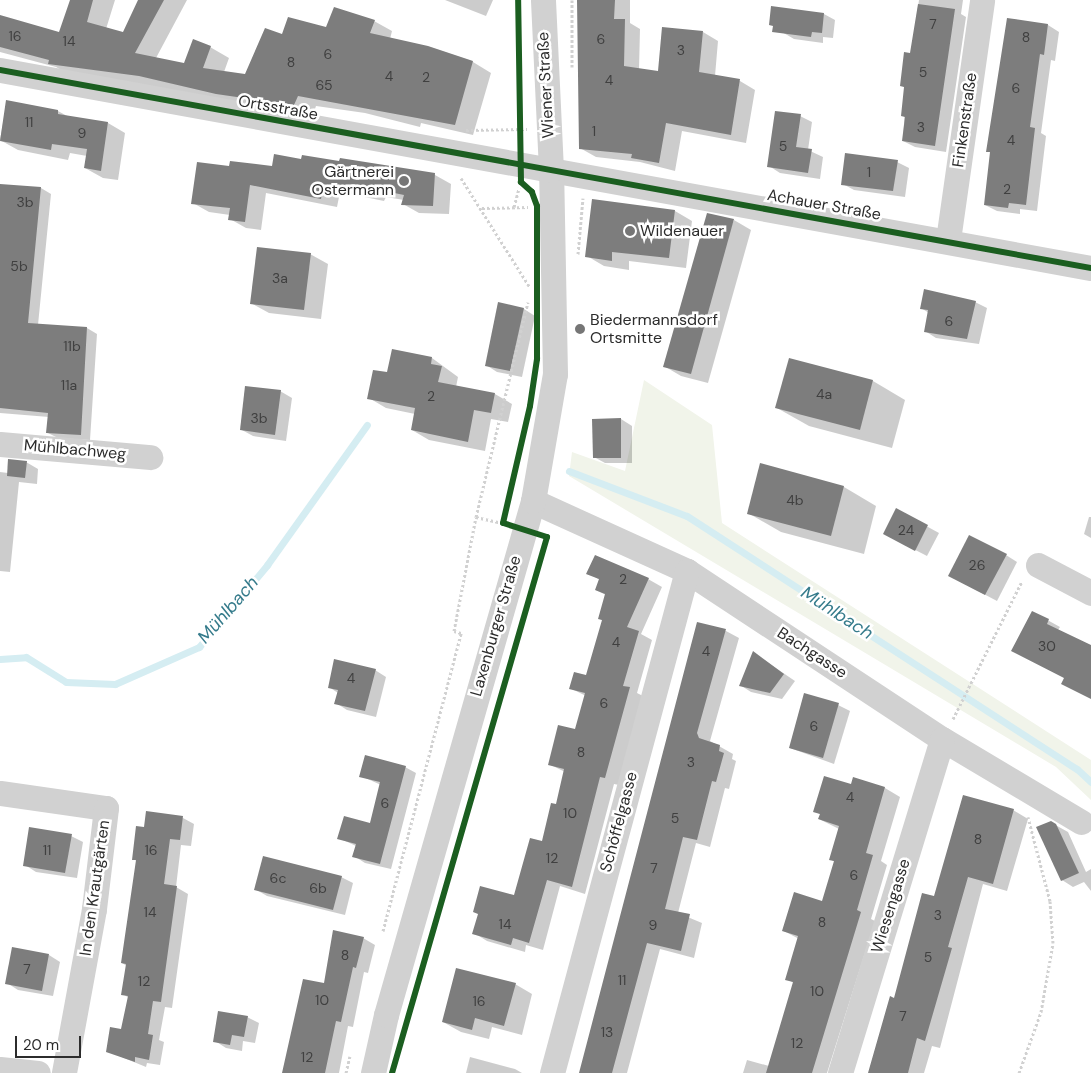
<!DOCTYPE html>
<meta charset="utf-8">
<style>
body{margin:0}
#map{position:relative;width:1091px;height:1073px;overflow:hidden;background:#fff;font-family:"DM Sans",sans-serif}
div>[style]{position:absolute}
.green>*{inset:0;background:#f1f4ea}
.shadow>*{inset:0;background:#0003}
.stream>*{height:7px;margin:-3.5px;padding:0 3.5px;transform-origin:3.5px;border-radius:3.5px;background:#d5edf2}
.building>*{inset:0;background:#7d7d7d}
.path>*{height:3px;margin-top:-1.5px;transform-origin:0;background:repeating-linear-gradient(90deg,#d1d1d1 0 2.5px,transparent 0 5px)}
.minor>*{height:25px;margin:-12.5px;padding:0 12.5px;transform-origin:12.5px;border-radius:12.5px;background:#d1d1d1}
.cycleway>*{height:6px;margin:-3px;padding:0 3px;transform-origin:3px;border-radius:3px;background:#1b5e20}
.dots>*{width:14px;height:14px;translate:-50% -50%;box-sizing:border-box;border:2px solid #fff;border-radius:50%}
span{translate:-50% -50%;white-space:nowrap;text-align:center;line-height:1.15;-webkit-text-stroke:5px #fff;paint-order:stroke}
.number-label{font-size:14px;color:#404040}
.number-label span{-webkit-text-stroke-width:0}
.street-label{font-size:16px;color:#2c2c2c}
.poi-label{font-size:16px;color:#2c2c2c}
.right{translate:-100% -50%;text-align:right}
.left{translate:0 -50%;text-align:left}
.water-label{font-size:18px;color:#357b8b;font-style:italic}
.scale{position:absolute;left:15px;top:1036px;width:66px;height:22px;box-sizing:border-box;border:2px solid #2c2c2c;border-top:0;padding-left:6px;font-size:15px;line-height:18px;white-space:nowrap;color:#2c2c2c;-webkit-text-stroke:4px #fff;paint-order:stroke}
</style>
<div id="map">
<div class="green">
<div style="clip-path:polygon(644px 380px,712px 425px,722px 523px,1091px 760px,1091px 800px,1056px 767px,569px 476px,572px 452px,625px 471px)"></div>
</div>
<div class="shadow">
<div style="clip-path:polygon(71px 0,115px 0,106px 29px,123px 33px,140px 0,187px 0,156px 58px,185px 65px,210px 47px,229px 58px,224px 72px,246px 75px,283px 36px,374px 21px,392px 31px,390px 39px,473px 62px,491px 73px,473px 135px,421px 123px,420px 127px,365px 113px,316px 106px,313px 115px,68px 74px,56px 67px,0 52px,0 17px,60px 33px)"></div>
<div style="clip-path:polygon(445px 0,493px 0,486px 16px)"></div>
<div style="clip-path:polygon(579px 0,630px 0,630px 23px,640px 29px,639px 70px,659px 72px,703px 32px,718px 41px,715px 76px,740px 81px,755px 90px,746px 143px,682px 131px,675px 171px,640px 162px,596px 157px,580px 148px)"></div>
<div style="clip-path:polygon(919px 0,963px 0,961px 14px,966px 17px,946px 152px,915px 147px,903px 141px,906px 88px,901px 85px,911px 54px)"></div>
<div style="clip-path:polygon(785px 9px,824px 14px,835px 20px,833px 38px,823px 37px,823px 43px,794px 39px,782px 32px)"></div>
<div style="clip-path:polygon(1008px 20px,1048px 25px,1059px 32px,1055px 61px,1051px 60px,1041px 133px,1046px 136px,1037px 211px,1020px 209px,1020px 214px,997px 211px,985px 205px,991px 153px,988px 151px)"></div>
<div style="clip-path:polygon(7px 101px,58px 111px,69px 117px,108px 123px,125px 133px,118px 180px,103px 178px,85px 168px,87px 156px,70px 153px,68px 160px,18px 150px,0 140px)"></div>
<div style="clip-path:polygon(800px 116px,812px 122px,808px 150px,823px 157px,820px 179px,780px 173px,769px 166px)"></div>
<div style="clip-path:polygon(302px 161px,435px 175px,451px 184px,449px 214px,419px 213px,403px 204px,404px 200px,386px 197px,384px 201px,340px 192px,337px 207px,266px 193px,261px 230px,246px 228px,230px 219px,230px 215px,209px 212px,193px 203px,230px 167px,273px 168px)"></div>
<div style="clip-path:polygon(897px 162px,909px 168px,905px 197px,854px 190px,843px 184px)"></div>
<div style="clip-path:polygon(0 185px,41px 188px,51px 194px,38px 325px,87px 328px,97px 334px,90px 440px,58px 438px,48px 433px,49px 417px,0 413px)"></div>
<div style="clip-path:polygon(675px 211px,692px 221px,686px 268px,629px 261px,629px 270px,604px 266px,587px 256px)"></div>
<div style="clip-path:polygon(734px 220px,751px 230px,708px 383px,681px 376px,664px 366px)"></div>
<div style="clip-path:polygon(310px 254px,328px 264px,321px 319px,269px 313px,251px 303px)"></div>
<div style="clip-path:polygon(975px 302px,987px 308px,979px 344px,936px 338px,925px 331px,929px 313px,921px 308px)"></div>
<div style="clip-path:polygon(499px 303px,524px 309px,535px 316px,522px 377px,497px 372px,486px 365px)"></div>
<div style="clip-path:polygon(432px 358px,458px 377px,456px 387px,495px 394px,512px 404px,508px 422px,491px 419px,485px 451px,429px 440px,412px 430px,415px 414px,386px 408px,369px 398px,388px 374px)"></div>
<div style="clip-path:polygon(790px 359px,873px 381px,905px 400px,892px 448px,809px 426px,777px 408px)"></div>
<div style="clip-path:polygon(280px 391px,292px 398px,286px 441px,253px 436px,242px 430px)"></div>
<div style="clip-path:polygon(621px 419px,632px 426px,632px 463px,605px 463px,594px 457px)"></div>
<div style="clip-path:polygon(26px 462px,38px 469px,37px 484px,19px 482px,10px 572px,0 571px,0 472px,8px 473px)"></div>
<div style="clip-path:polygon(761px 465px,844px 487px,876px 506px,864px 554px,781px 532px,748px 513px)"></div>
<div style="clip-path:polygon(897px 510px,939px 533px,927px 556px,896px 540px)"></div>
<div style="clip-path:polygon(1089px 517px,1091px 517px,1091px 538px,1084px 534px)"></div>
<div style="clip-path:polygon(1006px 555px,1017px 562px,997px 601px,961px 582px)"></div>
<div style="clip-path:polygon(588px 573px,648px 579px,662px 587px,641px 634px,652px 640px,637px 693px,643px 696px,619px 785px,614px 784px,585px 894px,560px 886px,543px 950px,526px 945px,525px 952px,487px 941px,474px 933px,515px 897px,542px 843px,557px 806px,565px 772px,549px 764px,576px 731px,586px 696px,570px 688px,587px 677px,603px 621px,599px 618px,606px 595px,596px 590px,600px 580px)"></div>
<div style="clip-path:polygon(1033px 612px,1060px 627px,1058px 630px,1091px 647px,1091px 698px,1065px 678px)"></div>
<div style="clip-path:polygon(698px 624px,726px 631px,739px 638px,710px 741px,733px 754px,732px 759px,736px 761px,729px 789px,725px 788px,710px 847px,696px 843px,678px 913px,702px 923px,694px 958px,660px 949px,627px 1073px,581px 1073px)"></div>
<div style="clip-path:polygon(764px 660px,795px 681px,782px 699px,751px 692px,740px 685px)"></div>
<div style="clip-path:polygon(375px 670px,386px 677px,376px 717px,347px 710px,336px 703px,338px 693px,329px 687px)"></div>
<div style="clip-path:polygon(838px 705px,850px 711px,834px 764px,790px 748px)"></div>
<div style="clip-path:polygon(405px 767px,416px 773px,391px 869px,365px 863px,354px 856px,356px 846px,339px 838px,370px 824px,381px 785px,361px 776px)"></div>
<div style="clip-path:polygon(854px 779px,885px 788px,900px 797px,881px 861px,887px 865px,871px 919px,875px 921px,827px 1073px,743px 1073px,747px 1060px,769px 1066px,794px 983px,787px 979px,799px 939px,784px 931px,823px 902px,835px 862px,830px 859px,839px 829px,819px 819px,821px 815px,815px 811px,852px 786px)"></div>
<div style="clip-path:polygon(1013px 810px,1028px 819px,1007px 891px,983px 884px,940px 1048px,932px 1046px,924px 1073px,870px 1073px,935px 898px)"></div>
<div style="clip-path:polygon(183px 818px,194px 824px,191px 846px,181px 845px,176px 887px,188px 894px,172px 1008px,165px 1007px,159px 1040px,164px 1042px,160px 1065px,147px 1063px,146px 1067px,107px 1051px,122px 1031px,129px 998px,123px 994px,127px 966px,122px 963px,137px 861px,133px 859px,145px 829px)"></div>
<div style="clip-path:polygon(1050px 822px,1068px 832px,1086px 872px,1091px 869px,1091px 891px,1084px 882px,1073px 887px,1062px 880px)"></div>
<div style="clip-path:polygon(71px 836px,83px 842px,77px 878px,36px 872px,25px 865px)"></div>
<div style="clip-path:polygon(341px 877px,353px 883px,345px 915px,267px 896px,255px 889px)"></div>
<div style="clip-path:polygon(363px 938px,375px 945px,368px 973px,364px 972px,353px 1027px,348px 1026px,339px 1073px,284px 1073px,325px 985px)"></div>
<div style="clip-path:polygon(49px 955px,60px 962px,53px 996px,18px 990px,7px 983px)"></div>
<div style="clip-path:polygon(515px 984px,532px 994px,522px 1035px,492px 1027px,489px 1039px,461px 1032px,443px 1022px)"></div>
<div style="clip-path:polygon(247px 1017px,259px 1023px,255px 1043px,243px 1041px,242px 1051px,226px 1048px,215px 1041px)"></div>
<div style="clip-path:polygon(470px 1057px,515px 1069px,522px 1073px,466px 1073px)"></div>
</div>
<div class="stream">
<div style="left:569px;top:471px;width:126px;rotate:20.9deg"></div>
<div style="left:687px;top:516px;width:465px;rotate:33deg"></div>
<div style="left:1077px;top:769px;width:19px;rotate:43deg"></div>
<div style="left:0;top:659px;width:26px;rotate:-4deg"></div>
<div style="left:26px;top:657px;width:47px;rotate:32deg"></div>
<div style="left:66px;top:682px;width:49px;rotate:2.3deg"></div>
<div style="left:115px;top:684px;width:92px;rotate:-23.8deg"></div>
<div style="left:199px;top:647px;width:107px;rotate:-50.3deg"></div>
<div style="left:267px;top:565px;width:172px;rotate:-54.5deg"></div>
</div>
<div class="building">
<div style="clip-path:polygon(70px 0,93px 0,87px 22px,123px 32px,138px 0,164px 0,135px 53px,184px 63px,193px 39px,211px 46px,203px 68px,245px 74px,265px 28px,282px 34px,288px 17px,326px 27px,334px 7px,375px 20px,370px 33px,428px 46px,473px 61px,455px 125px,298px 96px,294px 105px,216px 94px,139px 76px,48px 64px,49px 60px,0 47px,0 15px,59px 32px)"></div>
<div style="clip-path:polygon(577px 0,615px 0,614px 19px,625px 19px,624px 66px,658px 71px,662px 27px,703px 31px,699px 72px,740px 79px,731px 135px,666px 123px,659px 163px,631px 158px,632px 154px,579px 149px)"></div>
<div style="clip-path:polygon(918px 4px,955px 9px,935px 146px,902px 141px,905px 117px,901px 116px,904px 87px,900px 86px,904px 52px,910px 53px)"></div>
<div style="clip-path:polygon(771px 6px,824px 13px,822px 33px,812px 32px,811px 37px,772px 32px,773px 26px,769px 25px)"></div>
<div style="clip-path:polygon(1007px 18px,1048px 24px,1044px 55px,1040px 54px,1030px 127px,1035px 128px,1026px 205px,1009px 203px,1008px 208px,984px 205px,990px 152px,986px 152px)"></div>
<div style="clip-path:polygon(6px 100px,58px 110px,58px 114px,108px 122px,101px 171px,84px 168px,87px 149px,52px 144px,51px 150px,0 141px)"></div>
<div style="clip-path:polygon(775px 111px,801px 114px,796px 147px,812px 149px,808px 173px,767px 167px)"></div>
<div style="clip-path:polygon(845px 153px,898px 160px,893px 191px,841px 185px)"></div>
<div style="clip-path:polygon(274px 154px,301px 159px,302px 155px,339px 161px,340px 158px,435px 173px,433px 206px,401px 205px,404px 195px,370px 188px,368px 193px,324px 184px,321px 199px,250px 185px,245px 222px,228px 220px,230px 208px,191px 204px,197px 162px,229px 166px,230px 161px,272px 166px)"></div>
<div style="clip-path:polygon(0 184px,41px 187px,28px 323px,87px 327px,81px 435px,46px 433px,48px 413px,0 408px)"></div>
<div style="clip-path:polygon(592px 199px,675px 210px,669px 258px,612px 252px,612px 261px,585px 257px)"></div>
<div style="clip-path:polygon(707px 213px,734px 219px,691px 374px,663px 367px)"></div>
<div style="clip-path:polygon(257px 247px,311px 253px,304px 310px,250px 304px)"></div>
<div style="clip-path:polygon(924px 289px,976px 301px,967px 339px,924px 332px,928px 310px,920px 309px)"></div>
<div style="clip-path:polygon(498px 302px,524px 308px,510px 371px,485px 366px)"></div>
<div style="clip-path:polygon(392px 349px,432px 357px,431px 364px,442px 366px,438px 382px,495px 393px,491px 413px,474px 410px,468px 442px,411px 430px,415px 408px,367px 399px,373px 370px,387px 372px)"></div>
<div style="clip-path:polygon(789px 358px,873px 380px,860px 430px,775px 408px)"></div>
<div style="clip-path:polygon(245px 386px,281px 390px,275px 435px,240px 430px)"></div>
<div style="clip-path:polygon(621px 418px,621px 458px,593px 458px,592px 419px)"></div>
<div style="clip-path:polygon(8px 459px,27px 461px,25px 478px,7px 476px)"></div>
<div style="clip-path:polygon(760px 463px,844px 486px,831px 536px,747px 514px)"></div>
<div style="clip-path:polygon(896px 508px,928px 525px,915px 551px,883px 534px)"></div>
<div style="clip-path:polygon(969px 535px,1007px 554px,985px 595px,948px 576px)"></div>
<div style="clip-path:polygon(595px 555px,649px 578px,627px 627px,639px 631px,623px 686px,630px 687px,605px 778px,600px 777px,572px 887px,547px 880px,529px 943px,513px 938px,511px 945px,472px 934px,478px 914px,473px 912px,480px 886px,514px 895px,530px 838px,542px 841px,551px 803px,556px 804px,564px 769px,548px 765px,558px 725px,575px 729px,585px 693px,569px 689px,574px 672px,586px 675px,602px 620px,598px 619px,605px 594px,595px 590px,599px 579px,586px 574px)"></div>
<div style="clip-path:polygon(1032px 611px,1049px 619px,1047px 624px,1091px 645px,1091px 699px,1061px 684px,1064px 678px,1011px 651px)"></div>
<div style="clip-path:polygon(697px 622px,726px 629px,697px 733px,699px 738px,720px 745px,719px 751px,724px 753px,716px 782px,712px 781px,697px 840px,683px 837px,665px 909px,690px 914px,681px 951px,647px 943px,612px 1073px,579px 1073px)"></div>
<div style="clip-path:polygon(753px 651px,784px 674px,770px 693px,739px 686px)"></div>
<div style="clip-path:polygon(334px 659px,376px 669px,365px 711px,334px 704px,338px 690px,328px 688px)"></div>
<div style="clip-path:polygon(804px 693px,839px 703px,823px 758px,789px 748px)"></div>
<div style="clip-path:polygon(365px 755px,406px 766px,380px 864px,352px 857px,356px 844px,337px 839px,344px 816px,370px 823px,380px 782px,359px 777px)"></div>
<div style="clip-path:polygon(824px 776px,851px 784px,853px 777px,885px 787px,866px 853px,873px 855px,857px 910px,861px 912px,812px 1073px,766px 1073px,793px 982px,785px 980px,798px 936px,782px 931px,794px 892px,822px 901px,834px 861px,829px 860px,839px 826px,818px 819px,820px 814px,813px 812px)"></div>
<div style="clip-path:polygon(963px 795px,1014px 809px,993px 884px,968px 877px,948px 947px,952px 948px,925px 1041px,917px 1038px,908px 1073px,868px 1073px,890px 996px,894px 998px,922px 893px,934px 896px)"></div>
<div style="clip-path:polygon(146px 811px,183px 816px,180px 840px,170px 839px,164px 884px,177px 886px,161px 1002px,153px 1001px,148px 1034px,153px 1035px,149px 1060px,135px 1057px,135px 1062px,106px 1052px,110px 1027px,121px 1029px,128px 996px,121px 995px,126px 964px,121px 963px,136px 860px,132px 860px,136px 826px,144px 827px)"></div>
<div style="clip-path:polygon(1051px 821px,1056px 824px,1079px 873px,1061px 881px,1036px 827px)"></div>
<div style="clip-path:polygon(29px 827px,72px 834px,65px 873px,23px 866px)"></div>
<div style="clip-path:polygon(263px 856px,342px 876px,333px 910px,254px 890px)"></div>
<div style="clip-path:polygon(333px 930px,364px 937px,356px 968px,353px 967px,341px 1022px,336px 1021px,325px 1073px,282px 1073px,303px 979px,324px 983px)"></div>
<div style="clip-path:polygon(12px 947px,49px 954px,42px 991px,5px 984px)"></div>
<div style="clip-path:polygon(456px 968px,516px 983px,504px 1026px,475px 1018px,472px 1030px,442px 1022px)"></div>
<div style="clip-path:polygon(218px 1011px,248px 1016px,244px 1037px,232px 1035px,230px 1045px,213px 1042px)"></div>
</div>
<div class="path">
<div style="left:572px;top:0;width:67px;rotate:90deg"></div>
<div style="left:466px;top:130px;width:61px;rotate:-0.9deg"></div>
<div style="left:461px;top:178px;width:128px;rotate:57.8deg"></div>
<div style="left:514px;top:207px;width:20px;rotate:-75deg"></div>
<div style="left:482px;top:208px;width:46px;rotate:-1.2deg"></div>
<div style="left:578px;top:254px;width:56px;rotate:-84.9deg"></div>
<div style="left:476px;top:517px;width:221px;rotate:-76.4deg"></div>
<div style="left:953px;top:719px;width:154px;rotate:-63.4deg"></div>
<div style="left:383px;top:931px;width:308px;rotate:-75.3deg"></div>
<div style="left:461px;top:633px;width:7px;rotate:-164deg"></div>
<div style="left:454px;top:631px;width:116px;rotate:-79.1deg"></div>
<div style="left:476px;top:517px;width:27px;rotate:13deg"></div>
<div style="left:346px;top:1073px;width:17px;rotate:-77deg"></div>
<div style="left:1019px;top:1073px;width:65px;rotate:-70.2deg"></div>
<div style="left:1041px;top:1012px;width:70px;rotate:-80.1deg"></div>
<div style="left:1053px;top:943px;width:42px;rotate:-94.1deg"></div>
<div style="left:1050px;top:901px;width:87px;rotate:-104.7deg"></div>
</div>
<div class="minor">
<div style="left:0;top:70px;width:1109px;rotate:10.29deg"></div>
<div style="left:948px;top:240px;width:242px;rotate:-81.9deg"></div>
<div style="left:0;top:444px;width:151px;rotate:5deg"></div>
<div style="left:533px;top:501px;width:169px;rotate:24.4deg"></div>
<div style="left:687px;top:571px;width:305px;rotate:33.4deg"></div>
<div style="left:942px;top:739px;width:162px;rotate:30.8deg"></div>
<div style="left:1038px;top:565px;width:60px;rotate:27.8deg"></div>
<div style="left:0;top:793px;width:107px;rotate:8.1deg"></div>
<div style="left:106px;top:808px;width:102px;rotate:96.8deg"></div>
<div style="left:94px;top:909px;width:167px;rotate:100.4deg"></div>
<div style="left:0;top:1069px;width:38px;rotate:6deg"></div>
<div style="left:373px;top:1073px;width:59px;rotate:-77.4deg"></div>
<div style="left:386px;top:1015px;width:535px;rotate:-74.04deg"></div>
<div style="left:533px;top:501px;width:129px;rotate:-80.2deg"></div>
<div style="left:555px;top:374px;width:204px;rotate:-91.1deg"></div>
<div style="left:551px;top:170px;width:170px;rotate:-92.7deg"></div>
<div style="left:552px;top:1073px;width:520px;rotate:-74.95deg"></div>
<div style="left:840px;top:1073px;width:349px;rotate:-73deg"></div>
</div>
<div class="cycleway">
<div style="left:0;top:70px;width:1109px;rotate:10.29deg"></div>
<div style="left:392px;top:1073px;width:558px;rotate:-73.87deg"></div>
<div style="left:547px;top:537px;width:46px;rotate:-162.3deg"></div>
<div style="left:503px;top:523px;width:120px;rotate:-77deg"></div>
<div style="left:530px;top:406px;width:48px;rotate:-81.5deg"></div>
<div style="left:537px;top:359px;width:153px;rotate:-90deg"></div>
<div style="left:537px;top:206px;width:15px;rotate:-110deg"></div>
<div style="left:532px;top:192px;width:15px;rotate:-138deg"></div>
<div style="left:521px;top:182px;width:182px;rotate:-90.9deg"></div>
</div>
<div class="dots">
<div style="left:404px;top:181px;background:#767676"></div>
<div style="left:630px;top:231px;background:#767676"></div>
<div style="left:580px;top:329px;background:#767676"></div>
</div>
<div class="number-label">
<span style="left:933px;top:24px">7</span>
<span style="left:15px;top:36px">16</span>
<span style="left:1026px;top:37px">8</span>
<span style="left:601px;top:39px">6</span>
<span style="left:69px;top:41px">14</span>
<span style="left:681px;top:50px">3</span>
<span style="left:328px;top:54px">6</span>
<span style="left:291px;top:62px">8</span>
<span style="left:923px;top:72px">5</span>
<span style="left:389px;top:76px">4</span>
<span style="left:426px;top:77px">2</span>
<span style="left:609px;top:80px">4</span>
<span style="left:324px;top:85px">65</span>
<span style="left:1016px;top:88px">6</span>
<span style="left:29px;top:122px">11</span>
<span style="left:921px;top:127px">3</span>
<span style="left:594px;top:131px">1</span>
<span style="left:82px;top:133px">9</span>
<span style="left:1011px;top:140px">4</span>
<span style="left:783px;top:146px">5</span>
<span style="left:869px;top:172px">1</span>
<span style="left:1007px;top:189px">2</span>
<span style="left:25px;top:202px">3b</span>
<span style="left:19px;top:266px">5b</span>
<span style="left:280px;top:278px">3a</span>
<span style="left:949px;top:321px">6</span>
<span style="left:72px;top:346px">11b</span>
<span style="left:69px;top:385px">11a</span>
<span style="left:824px;top:394px">4a</span>
<span style="left:431px;top:396px">2</span>
<span style="left:259px;top:418px">3b</span>
<span style="left:795px;top:500px">4b</span>
<span style="left:906px;top:530px">24</span>
<span style="left:977px;top:565px">26</span>
<span style="left:623px;top:579px">2</span>
<span style="left:616px;top:642px">4</span>
<span style="left:1047px;top:646px">30</span>
<span style="left:706px;top:651px">4</span>
<span style="left:351px;top:678px">4</span>
<span style="left:604px;top:703px">6</span>
<span style="left:814px;top:726px">6</span>
<span style="left:581px;top:752px">8</span>
<span style="left:691px;top:762px">3</span>
<span style="left:850px;top:797px">4</span>
<span style="left:385px;top:803px">6</span>
<span style="left:570px;top:813px">10</span>
<span style="left:675px;top:818px">5</span>
<span style="left:978px;top:839px">8</span>
<span style="left:47px;top:850px">11</span>
<span style="left:151px;top:850px">16</span>
<span style="left:552px;top:858px">12</span>
<span style="left:654px;top:868px">7</span>
<span style="left:854px;top:875px">6</span>
<span style="left:278px;top:878px">6c</span>
<span style="left:318px;top:888px">6b</span>
<span style="left:150px;top:912px">14</span>
<span style="left:938px;top:915px">3</span>
<span style="left:822px;top:922px">8</span>
<span style="left:505px;top:924px">14</span>
<span style="left:653px;top:925px">9</span>
<span style="left:345px;top:955px">8</span>
<span style="left:928px;top:957px">5</span>
<span style="left:27px;top:969px">7</span>
<span style="left:622px;top:980px">11</span>
<span style="left:144px;top:981px">12</span>
<span style="left:817px;top:991px">10</span>
<span style="left:322px;top:1000px">10</span>
<span style="left:479px;top:1001px">16</span>
<span style="left:903px;top:1016px">7</span>
<span style="left:607px;top:1032px">13</span>
<span style="left:797px;top:1043px">12</span>
<span style="left:307px;top:1057px">12</span>
</div>
<div class="street-label">
<span style="left:546px;top:85px;rotate:-93deg">Wiener Straße</span>
<span style="left:278px;top:108px;rotate:10deg">Ortsstraße</span>
<span style="left:965px;top:120px;rotate:-82deg">Finkenstraße</span>
<span style="left:824px;top:205px;rotate:10deg">Achauer Straße</span>
<span style="left:75px;top:450px;rotate:5deg">Mühlbachweg</span>
<span style="left:496px;top:626px;rotate:-74deg">Laxenburger Straße</span>
<span style="left:812px;top:653px;rotate:33deg">Bachgasse</span>
<span style="left:619px;top:822px;rotate:-75deg">Schöffelgasse</span>
<span style="left:95px;top:888px;rotate:-82deg">In den Krautgärten</span>
<span style="left:891px;top:906px;rotate:-73deg">Wiesengasse</span>
</div>
<div class="poi-label">
<span class="right" style="left:394px;top:181px">Gärtnerei<br>Ostermann</span>
<span class="left" style="left:640px;top:231px">Wildenauer</span>
<span class="left" style="left:590px;top:329px">Biedermannsdorf<br>Ortsmitte</span>
</div>
<div class="water-label">
<span style="left:228px;top:610px;rotate:-49deg">Mühlbach</span>
<span style="left:837px;top:613px;rotate:33deg">Mühlbach</span>
</div>
<div class="scale">20 m</div>
</div>
